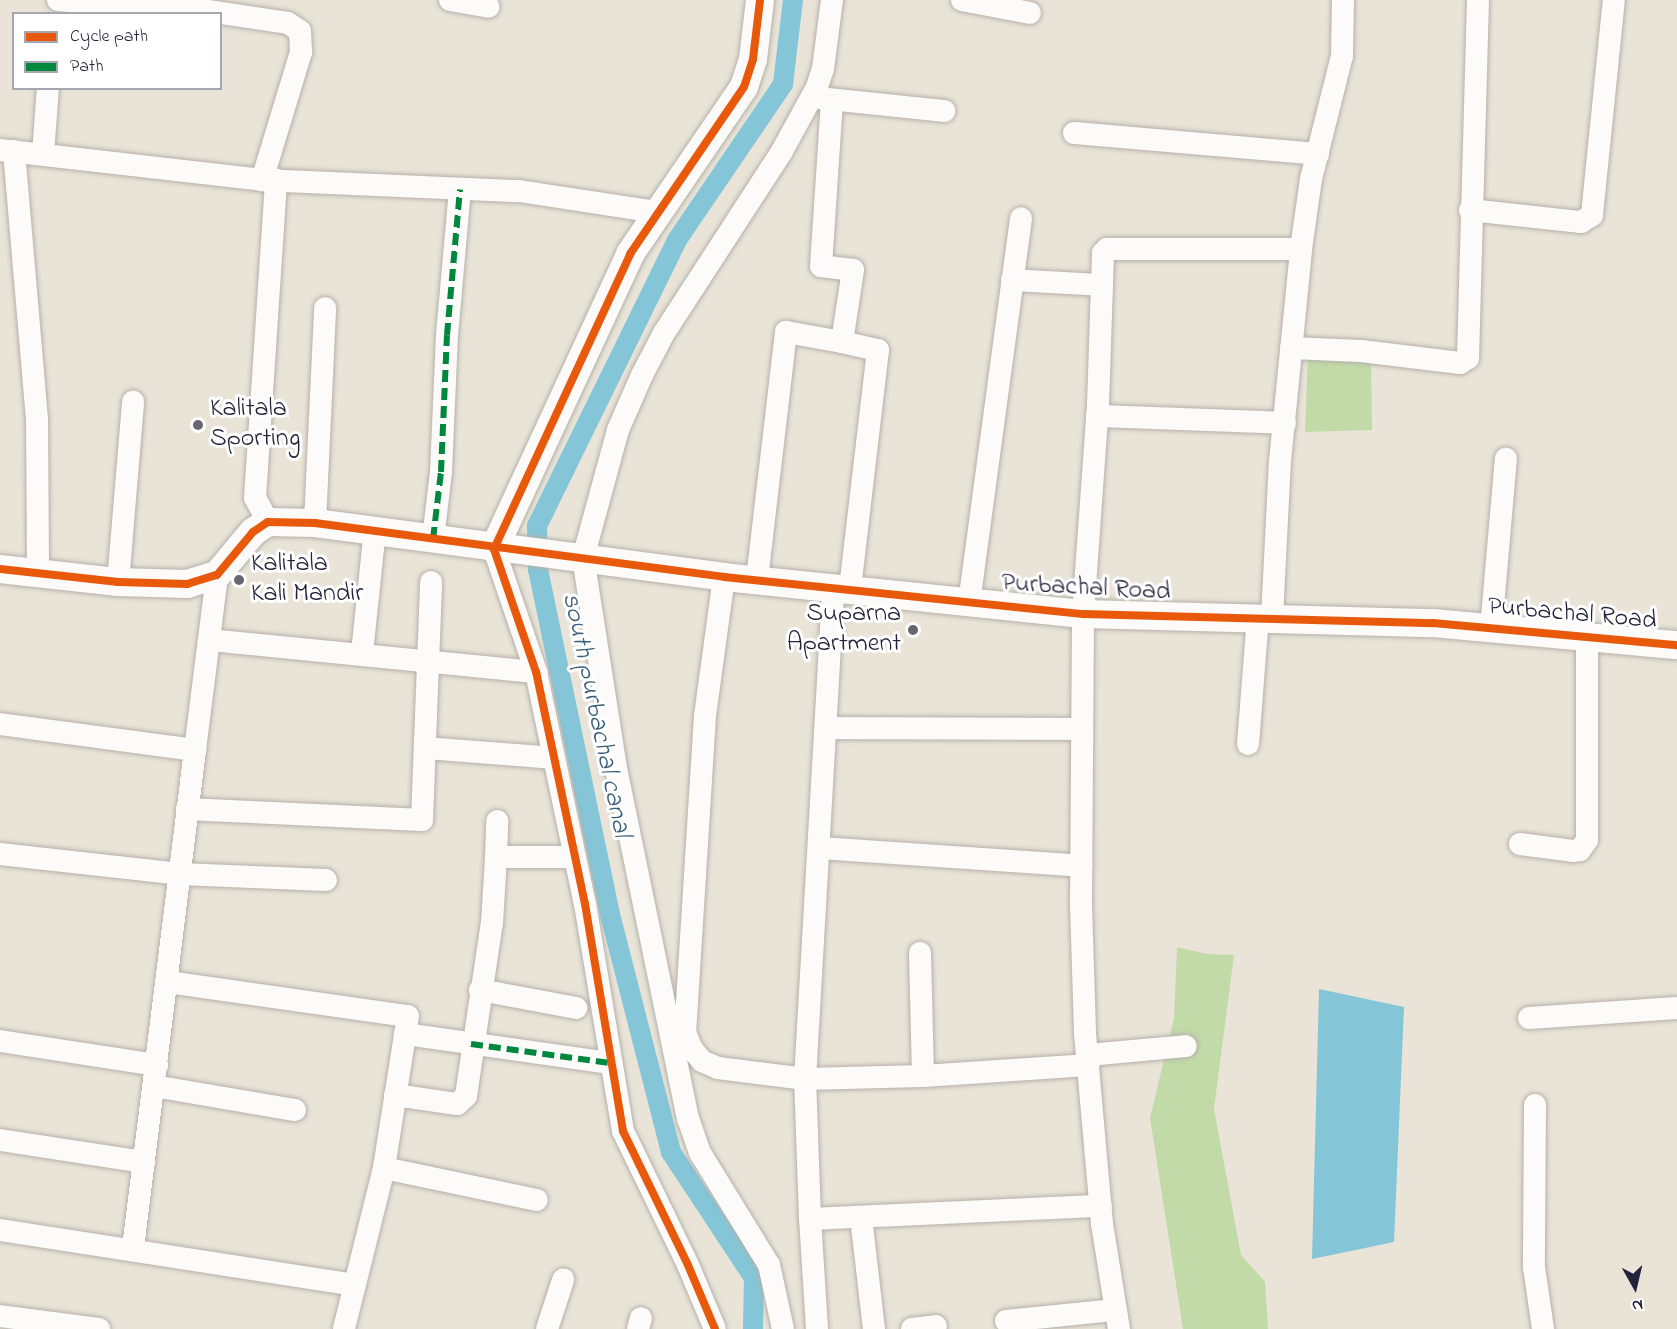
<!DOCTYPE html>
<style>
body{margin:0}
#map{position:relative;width:1677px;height:1329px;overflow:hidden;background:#e9e4d7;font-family:"Indie Flower",sans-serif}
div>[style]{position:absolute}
.green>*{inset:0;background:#c2daa7}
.water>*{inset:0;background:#84c5d8}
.canal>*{height:20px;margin:-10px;padding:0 10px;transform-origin:10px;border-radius:10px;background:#84c5d8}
.roads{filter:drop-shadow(0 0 2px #b4b1ab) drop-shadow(0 0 2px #b4b1ab)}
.minor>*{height:22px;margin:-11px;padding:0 11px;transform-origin:11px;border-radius:11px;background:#fcfbf9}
.tertiary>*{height:28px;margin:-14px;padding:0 14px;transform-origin:14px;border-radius:14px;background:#fcfbf9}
.quiet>*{height:6px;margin-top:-3px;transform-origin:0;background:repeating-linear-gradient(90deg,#00873e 0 12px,transparent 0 18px)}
.cycleway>*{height:8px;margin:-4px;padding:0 4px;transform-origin:4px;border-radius:4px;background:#e8590c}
.dots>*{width:16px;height:16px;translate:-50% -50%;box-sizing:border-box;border:3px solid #fff;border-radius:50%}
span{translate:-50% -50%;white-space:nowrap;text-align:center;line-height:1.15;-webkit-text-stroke:6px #fff;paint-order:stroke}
.poi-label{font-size:26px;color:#22223b}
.left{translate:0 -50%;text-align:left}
.right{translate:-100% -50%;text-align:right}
.street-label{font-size:26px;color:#22223b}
.water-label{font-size:27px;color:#385e7a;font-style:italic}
.legend{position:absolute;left:12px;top:12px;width:210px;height:78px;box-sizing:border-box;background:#fff;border:2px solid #a7a7b1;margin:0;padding:8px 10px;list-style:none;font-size:18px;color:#22223b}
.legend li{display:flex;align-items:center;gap:12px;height:30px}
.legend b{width:30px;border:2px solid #a7a7b1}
.north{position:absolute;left:1605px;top:1257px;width:60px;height:60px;-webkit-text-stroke:4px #fff;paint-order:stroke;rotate:172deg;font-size:16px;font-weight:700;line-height:24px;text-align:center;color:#22223b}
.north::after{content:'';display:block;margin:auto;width:21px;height:27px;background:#22223b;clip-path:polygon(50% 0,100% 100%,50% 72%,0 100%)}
</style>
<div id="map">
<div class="green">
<div style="clip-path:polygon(1308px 352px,1371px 357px,1372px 430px,1305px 432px)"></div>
<div style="clip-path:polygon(1177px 947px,1207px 954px,1234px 955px,1214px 1109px,1241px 1255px,1265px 1282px,1268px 1329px,1183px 1329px,1150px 1118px,1174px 1018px)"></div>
</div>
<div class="water">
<div style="clip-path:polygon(1319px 989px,1404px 1007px,1394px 1242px,1312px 1259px)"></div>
</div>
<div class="canal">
<div style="left:753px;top:1329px;width:51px;rotate:-88.9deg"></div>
<div style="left:754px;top:1278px;width:151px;rotate:-123.4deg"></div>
<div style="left:671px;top:1152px;width:241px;rotate:-104.4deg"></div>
<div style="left:611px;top:919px;width:357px;rotate:-101.8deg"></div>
<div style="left:538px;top:570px;width:44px;rotate:-91.3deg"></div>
<div style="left:537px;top:526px;width:318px;rotate:-63.9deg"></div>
<div style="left:677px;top:240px;width:189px;rotate:-55.8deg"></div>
<div style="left:783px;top:84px;width:85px;rotate:-83.2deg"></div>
</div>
<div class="roads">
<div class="minor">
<div style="left:58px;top:0;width:93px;rotate:4.9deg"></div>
<div style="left:151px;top:8px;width:14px;rotate:-36deg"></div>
<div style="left:450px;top:0;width:39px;rotate:10deg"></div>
<div style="left:962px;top:0;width:69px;rotate:10.8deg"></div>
<div style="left:161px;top:4px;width:128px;rotate:8.5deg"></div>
<div style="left:288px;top:23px;width:14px;rotate:34deg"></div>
<div style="left:300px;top:31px;width:21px;rotate:87deg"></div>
<div style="left:301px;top:52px;width:134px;rotate:106.9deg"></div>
<div style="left:819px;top:98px;width:126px;rotate:5.9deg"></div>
<div style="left:1074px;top:133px;width:245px;rotate:4.9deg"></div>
<div style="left:0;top:150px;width:264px;rotate:6.5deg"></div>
<div style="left:262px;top:180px;width:257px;rotate:2.5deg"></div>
<div style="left:519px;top:191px;width:140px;rotate:8.7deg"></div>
<div style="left:14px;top:151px;width:269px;rotate:85.1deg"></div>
<div style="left:37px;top:419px;width:156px;rotate:89.6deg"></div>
<div style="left:43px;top:154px;width:66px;rotate:-85.7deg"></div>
<div style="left:1470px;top:210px;width:112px;rotate:6.2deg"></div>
<div style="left:1581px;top:222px;width:13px;rotate:-32deg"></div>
<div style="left:1592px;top:215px;width:216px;rotate:-84.2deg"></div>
<div style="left:1012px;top:280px;width:90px;rotate:3.2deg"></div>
<div style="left:842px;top:342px;width:37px;rotate:13deg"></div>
<div style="left:878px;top:350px;width:240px;rotate:96.7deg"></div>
<div style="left:1291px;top:348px;width:70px;rotate:2.5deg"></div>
<div style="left:1361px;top:351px;width:100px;rotate:6.9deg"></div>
<div style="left:1460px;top:363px;width:9px;rotate:-32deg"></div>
<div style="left:1468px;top:358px;width:358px;rotate:-88.4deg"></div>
<div style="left:1097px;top:416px;width:188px;rotate:2.1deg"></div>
<div style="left:268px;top:522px;width:27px;rotate:-118deg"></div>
<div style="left:255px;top:498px;width:319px;rotate:-86.2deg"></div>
<div style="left:315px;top:523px;width:215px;rotate:-87.3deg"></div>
<div style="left:433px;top:539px;width:67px;rotate:-83.2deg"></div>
<div style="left:441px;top:472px;width:137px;rotate:-87.5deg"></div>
<div style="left:447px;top:335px;width:146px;rotate:-84.9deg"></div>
<div style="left:494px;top:549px;width:130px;rotate:71.1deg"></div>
<div style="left:536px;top:672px;width:237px;rotate:78.1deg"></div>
<div style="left:585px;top:904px;width:230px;rotate:80.5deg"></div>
<div style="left:623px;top:1131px;width:149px;rotate:64.1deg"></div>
<div style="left:688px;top:1265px;width:69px;rotate:67.1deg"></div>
<div style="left:724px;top:577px;width:140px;rotate:97.8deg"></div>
<div style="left:705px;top:716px;width:317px;rotate:93.6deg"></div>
<div style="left:685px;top:1032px;width:18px;rotate:68deg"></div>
<div style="left:692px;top:1049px;width:16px;rotate:50deg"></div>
<div style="left:702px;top:1061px;width:17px;rotate:24deg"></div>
<div style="left:718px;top:1068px;width:88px;rotate:7.2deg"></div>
<div style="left:805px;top:1079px;width:118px;rotate:-1.5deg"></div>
<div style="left:923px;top:1076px;width:166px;rotate:-3.8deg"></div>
<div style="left:757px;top:579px;width:249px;rotate:-83.3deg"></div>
<div style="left:786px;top:332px;width:57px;rotate:10.1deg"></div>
<div style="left:842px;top:342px;width:73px;rotate:-81.3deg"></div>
<div style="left:853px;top:270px;width:32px;rotate:-173deg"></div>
<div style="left:821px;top:266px;width:166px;rotate:-86.2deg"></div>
<div style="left:118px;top:582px;width:181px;rotate:-85.2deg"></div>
<div style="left:969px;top:603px;width:388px;rotate:-82.3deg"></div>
<div style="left:1272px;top:618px;width:157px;rotate:-87.1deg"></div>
<div style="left:1280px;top:461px;width:213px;rotate:-84.3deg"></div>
<div style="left:1301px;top:249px;width:71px;rotate:-81.9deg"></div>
<div style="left:1311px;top:179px;width:127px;rotate:-75.9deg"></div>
<div style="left:1342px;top:56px;width:56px;rotate:-89deg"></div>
<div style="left:1491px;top:629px;width:171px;rotate:-85deg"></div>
<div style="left:209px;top:640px;width:329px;rotate:5.6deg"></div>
<div style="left:362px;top:653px;width:125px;rotate:-84deg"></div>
<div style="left:0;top:724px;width:197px;rotate:7.6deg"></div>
<div style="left:195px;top:750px;width:176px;rotate:-82.8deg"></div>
<div style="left:827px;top:728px;width:255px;rotate:0.2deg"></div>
<div style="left:1248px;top:744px;width:126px;rotate:-85.5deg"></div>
<div style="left:425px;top:748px;width:129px;rotate:4.4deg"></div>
<div style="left:187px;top:809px;width:235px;rotate:2.7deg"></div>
<div style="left:422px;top:820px;width:238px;rotate:-87.8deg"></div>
<div style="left:1520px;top:844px;width:53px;rotate:7.5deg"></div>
<div style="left:1573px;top:851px;width:7px;rotate:-8deg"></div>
<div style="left:1580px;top:850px;width:12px;rotate:-55deg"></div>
<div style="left:1587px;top:840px;width:202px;rotate:-90deg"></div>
<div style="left:820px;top:848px;width:262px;rotate:3.9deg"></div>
<div style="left:0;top:854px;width:181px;rotate:6.3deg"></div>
<div style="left:180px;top:874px;width:146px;rotate:2.4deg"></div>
<div style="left:496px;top:857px;width:36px;rotate:-88deg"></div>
<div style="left:920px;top:953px;width:123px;rotate:88.6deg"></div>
<div style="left:168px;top:982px;width:242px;rotate:8.1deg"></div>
<div style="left:408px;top:1016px;width:154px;rotate:99deg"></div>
<div style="left:384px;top:1168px;width:166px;rotate:104deg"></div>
<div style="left:480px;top:990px;width:98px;rotate:10.6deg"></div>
<div style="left:1529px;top:1018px;width:148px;rotate:-3.9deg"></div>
<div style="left:405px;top:1034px;width:207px;rotate:8.1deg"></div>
<div style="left:0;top:1041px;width:159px;rotate:8.7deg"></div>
<div style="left:1088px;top:1055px;width:98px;rotate:-5.2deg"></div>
<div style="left:154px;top:1086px;width:143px;rotate:9.7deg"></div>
<div style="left:395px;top:1095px;width:63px;rotate:8.3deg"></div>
<div style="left:457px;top:1104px;width:12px;rotate:-42deg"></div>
<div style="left:466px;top:1096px;width:175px;rotate:-81.5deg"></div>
<div style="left:492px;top:923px;width:66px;rotate:-86.5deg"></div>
<div style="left:496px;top:857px;width:79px"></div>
<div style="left:1535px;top:1105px;width:162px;rotate:90.4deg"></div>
<div style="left:1534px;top:1267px;width:63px;rotate:81.7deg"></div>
<div style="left:0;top:1140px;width:146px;rotate:8.7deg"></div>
<div style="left:384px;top:1168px;width:156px;rotate:11.8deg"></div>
<div style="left:861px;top:1217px;width:113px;rotate:83.4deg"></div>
<div style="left:810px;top:1219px;width:140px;rotate:-92deg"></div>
<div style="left:805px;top:1079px;width:494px;rotate:-86.7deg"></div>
<div style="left:0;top:1230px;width:359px;rotate:8.8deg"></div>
<div style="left:133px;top:1248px;width:502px;rotate:-82.9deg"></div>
<div style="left:0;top:1316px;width:100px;rotate:7.5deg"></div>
<div style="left:1006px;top:1321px;width:110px;rotate:-5.8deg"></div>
<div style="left:547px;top:1329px;width:52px;rotate:-71.9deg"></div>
<div style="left:638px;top:1329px;width:11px;rotate:-75deg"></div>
<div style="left:783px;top:1329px;width:66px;rotate:-102.3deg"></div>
<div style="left:769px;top:1265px;width:132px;rotate:-121.6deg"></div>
<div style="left:700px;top:1153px;width:36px;rotate:-109deg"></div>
<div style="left:688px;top:1119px;width:358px;rotate:-101.6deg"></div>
<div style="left:616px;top:768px;width:213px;rotate:-98.9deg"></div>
<div style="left:583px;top:558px;width:133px;rotate:-74.7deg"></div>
<div style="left:618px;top:430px;width:60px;rotate:-66.4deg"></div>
<div style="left:642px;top:375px;width:47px;rotate:-62.4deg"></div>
<div style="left:664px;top:333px;width:217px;rotate:-57deg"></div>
<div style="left:782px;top:151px;width:73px;rotate:-61.3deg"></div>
<div style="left:817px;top:87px;width:19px;rotate:-72deg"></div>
<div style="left:823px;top:69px;width:70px;rotate:-82.6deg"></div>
<div style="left:817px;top:1329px;width:110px;rotate:-93.6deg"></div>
<div style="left:810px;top:1219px;width:291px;rotate:-2.6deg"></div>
<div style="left:912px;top:1329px;width:24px;rotate:-7deg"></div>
<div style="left:1119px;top:1329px;width:106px;rotate:-99.2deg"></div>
<div style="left:1102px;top:1224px;width:193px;rotate:-95.1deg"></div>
<div style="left:1085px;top:1032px;width:128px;rotate:-91.8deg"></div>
<div style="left:1081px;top:904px;width:290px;rotate:-89.6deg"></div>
<div style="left:1083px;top:614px;width:210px;rotate:-85.9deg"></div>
<div style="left:1098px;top:405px;width:152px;rotate:-88.1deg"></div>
<div style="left:1103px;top:253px;width:6px;rotate:-45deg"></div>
<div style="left:1107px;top:249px;width:194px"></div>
</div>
<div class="tertiary">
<div style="left:494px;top:549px;width:325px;rotate:-65.2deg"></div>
<div style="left:630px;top:254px;width:202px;rotate:-55.7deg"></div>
<div style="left:744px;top:87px;width:29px;rotate:-72deg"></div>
<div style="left:753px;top:59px;width:59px;rotate:-83.2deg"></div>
<div style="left:0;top:569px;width:119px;rotate:6.3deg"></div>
<div style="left:118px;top:582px;width:69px;rotate:1.7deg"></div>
<div style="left:187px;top:584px;width:31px;rotate:-17deg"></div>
<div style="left:217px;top:575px;width:56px;rotate:-50.1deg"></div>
<div style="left:253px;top:532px;width:18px;rotate:-34deg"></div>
<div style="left:268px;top:522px;width:47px;rotate:1.2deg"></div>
<div style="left:315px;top:523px;width:413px;rotate:7.5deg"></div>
<div style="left:724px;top:577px;width:361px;rotate:5.9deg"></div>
<div style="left:1083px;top:614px;width:350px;rotate:1.5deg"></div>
<div style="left:1433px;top:623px;width:245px;rotate:5.2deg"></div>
</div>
</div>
<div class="quiet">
<div style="left:433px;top:539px;width:67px;rotate:-83.2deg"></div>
<div style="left:441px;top:472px;width:137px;rotate:-87.5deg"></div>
<div style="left:447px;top:335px;width:146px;rotate:-84.9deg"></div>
<div style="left:471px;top:1044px;width:140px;rotate:7.8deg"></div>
</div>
<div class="cycleway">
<div style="left:0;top:569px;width:119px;rotate:6.3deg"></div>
<div style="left:118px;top:582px;width:69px;rotate:1.7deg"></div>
<div style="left:187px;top:584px;width:31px;rotate:-17deg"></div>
<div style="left:217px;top:575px;width:56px;rotate:-50.1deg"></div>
<div style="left:253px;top:532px;width:18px;rotate:-34deg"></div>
<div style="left:268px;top:522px;width:47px;rotate:1.2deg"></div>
<div style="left:315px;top:523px;width:413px;rotate:7.5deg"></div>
<div style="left:724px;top:577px;width:361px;rotate:5.9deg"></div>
<div style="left:1083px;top:614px;width:350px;rotate:1.5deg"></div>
<div style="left:1433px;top:623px;width:245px;rotate:5.2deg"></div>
<div style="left:715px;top:1329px;width:69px;rotate:-112.9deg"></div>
<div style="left:688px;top:1265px;width:149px;rotate:-115.9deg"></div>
<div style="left:623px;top:1131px;width:230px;rotate:-99.5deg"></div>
<div style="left:585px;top:904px;width:237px;rotate:-101.9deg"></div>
<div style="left:536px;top:672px;width:130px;rotate:-108.9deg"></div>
<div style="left:494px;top:549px;width:325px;rotate:-65.2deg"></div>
<div style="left:630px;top:254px;width:202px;rotate:-55.7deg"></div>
<div style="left:744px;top:87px;width:29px;rotate:-72deg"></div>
<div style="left:753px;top:59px;width:59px;rotate:-83.2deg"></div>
</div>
<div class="dots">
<div style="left:198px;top:425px;background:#686672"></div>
<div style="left:239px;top:580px;background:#686672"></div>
<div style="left:913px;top:630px;background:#686672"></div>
</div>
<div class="poi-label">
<span class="left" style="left:210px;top:425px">Kalitala<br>Sporting</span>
<span class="left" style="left:251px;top:580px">Kalitala<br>Kali Mandir</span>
<span class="right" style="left:901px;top:630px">Suparna<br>Apartment</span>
</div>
<div class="street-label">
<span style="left:1086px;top:589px;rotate:3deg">Purbachal Road</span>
<span style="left:1572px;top:615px;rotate:5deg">Purbachal Road</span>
</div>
<div class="water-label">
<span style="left:596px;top:715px;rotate:78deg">south purbachal canal</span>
</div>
<ul class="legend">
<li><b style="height:8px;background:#e8590c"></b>Cycle path</li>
<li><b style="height:8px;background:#00873e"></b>Path</li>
</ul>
<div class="north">N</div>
</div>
